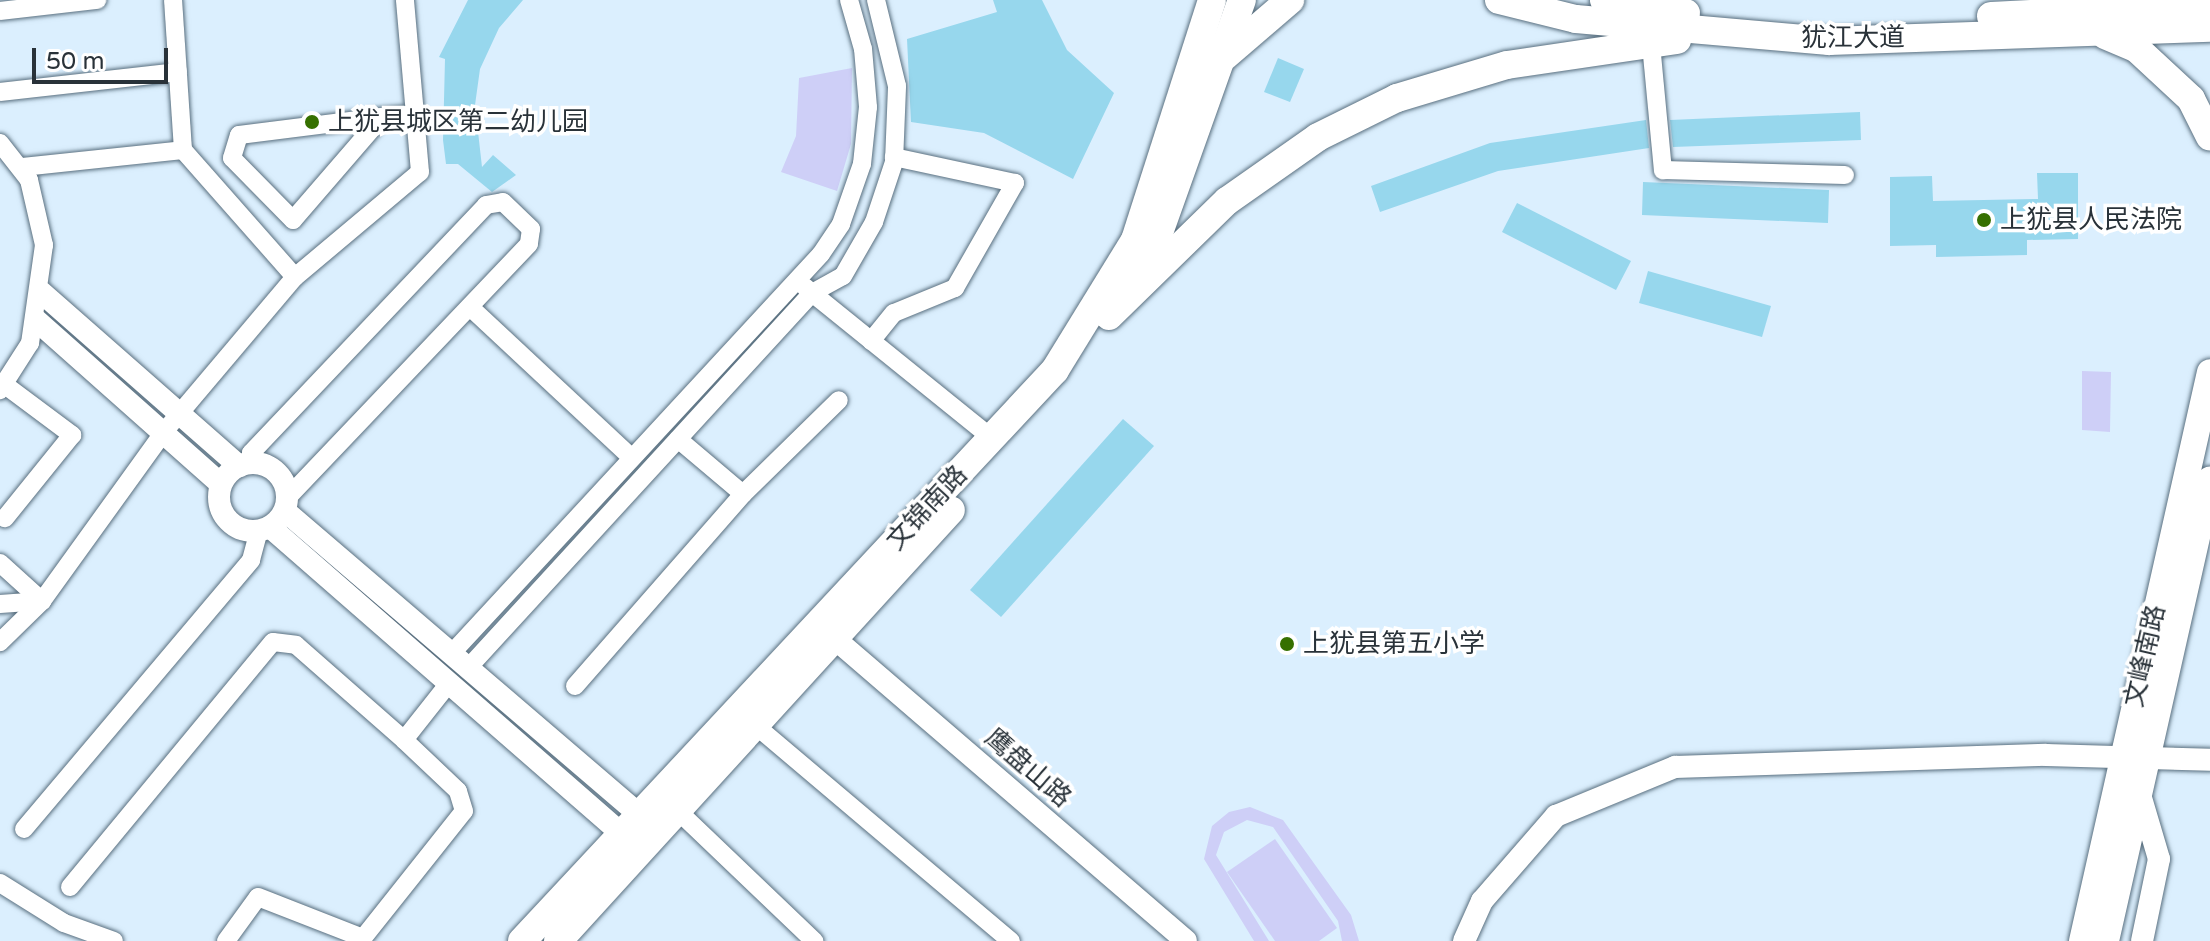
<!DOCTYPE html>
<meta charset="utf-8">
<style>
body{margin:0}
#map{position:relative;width:2210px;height:941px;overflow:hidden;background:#dbeffe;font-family:"Varela Round","Noto Sans SC",sans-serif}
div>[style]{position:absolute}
.green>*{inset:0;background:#cecff7}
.building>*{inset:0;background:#97d7ed}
.roads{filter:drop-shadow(0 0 2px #596f7f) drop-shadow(0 0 2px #596f7f)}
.minor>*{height:18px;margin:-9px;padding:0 9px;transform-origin:9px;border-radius:9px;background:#fff}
.tertiary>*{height:22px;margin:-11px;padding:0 11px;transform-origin:11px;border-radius:11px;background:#fff}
.tertiary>.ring{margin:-11px;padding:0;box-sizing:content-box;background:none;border:22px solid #fff;border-radius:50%}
.secondary>*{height:26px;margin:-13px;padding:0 13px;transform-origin:13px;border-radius:13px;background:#fff}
.primary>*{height:28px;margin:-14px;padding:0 14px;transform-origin:14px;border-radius:14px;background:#fff}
.dots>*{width:22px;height:22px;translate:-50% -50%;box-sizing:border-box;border:4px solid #fff;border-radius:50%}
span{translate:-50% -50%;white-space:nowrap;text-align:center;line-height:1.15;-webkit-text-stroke:7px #fff;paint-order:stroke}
.street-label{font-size:26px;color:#293239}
.poi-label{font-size:26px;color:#293239}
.left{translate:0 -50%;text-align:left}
.scale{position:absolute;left:32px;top:48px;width:136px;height:36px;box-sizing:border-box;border:4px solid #293239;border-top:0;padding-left:10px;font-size:24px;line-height:28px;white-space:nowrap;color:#293239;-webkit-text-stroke:6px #fff;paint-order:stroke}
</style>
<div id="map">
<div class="green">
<div style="clip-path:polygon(852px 68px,851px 144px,837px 191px,781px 172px,796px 136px,799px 78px)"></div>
<div style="clip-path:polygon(2082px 371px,2111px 372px,2110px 432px,2082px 430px)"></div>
<div style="clip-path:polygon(1250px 807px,1283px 820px,1351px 915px,1359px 941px,1342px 941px,1338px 921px,1273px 827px,1247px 820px,1224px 832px,1216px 855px,1269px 941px,1254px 941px,1204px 859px,1212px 826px,1229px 812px)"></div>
<div style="clip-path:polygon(1275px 839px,1337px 928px,1319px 941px,1275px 941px,1227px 872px)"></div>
</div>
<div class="building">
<div style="clip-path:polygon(468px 0,523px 0,499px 28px,480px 69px,475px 105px,482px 167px,493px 155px,516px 175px,492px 192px,458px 164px,446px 164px,443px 140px,445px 59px,439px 57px)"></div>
<div style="clip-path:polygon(993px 0,1042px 0,1067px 50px,1114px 93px,1073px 179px,984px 133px,911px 122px,907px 39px,997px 12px)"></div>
<div style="clip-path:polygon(1278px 58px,1304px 69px,1290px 102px,1264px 92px)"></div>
<div style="clip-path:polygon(1860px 112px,1861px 140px,1673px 147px,1670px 120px)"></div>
<div style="clip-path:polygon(1646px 120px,1649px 148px,1498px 171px,1380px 212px,1371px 186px,1490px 143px)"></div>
<div style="clip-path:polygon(2037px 173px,2078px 173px,2078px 239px,2027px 240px,2027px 255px,1936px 257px,1936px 245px,1890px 246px,1890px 177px,1932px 176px,1933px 201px,2038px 199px)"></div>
<div style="clip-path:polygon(1643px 182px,1829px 190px,1828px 223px,1642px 215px)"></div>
<div style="clip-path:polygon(1517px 203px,1631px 261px,1616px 290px,1502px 232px)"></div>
<div style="clip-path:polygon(1648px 271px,1771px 306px,1762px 337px,1639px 303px)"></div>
<div style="clip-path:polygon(1123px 419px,1154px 446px,1001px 617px,970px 590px)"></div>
</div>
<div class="roads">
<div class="minor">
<div style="left:0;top:11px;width:98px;rotate:-6.5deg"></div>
<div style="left:1651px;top:44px;width:127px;rotate:84.6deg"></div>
<div style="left:1663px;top:170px;width:182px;rotate:1.6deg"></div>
<div style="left:0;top:92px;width:179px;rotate:-6.4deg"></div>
<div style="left:382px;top:117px;width:144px;rotate:172.8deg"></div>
<div style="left:239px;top:135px;width:24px;rotate:107deg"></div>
<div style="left:232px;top:158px;width:87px;rotate:45.5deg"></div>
<div style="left:293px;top:220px;width:136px;rotate:-49.2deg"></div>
<div style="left:382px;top:117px;width:33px;rotate:-5deg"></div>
<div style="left:0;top:143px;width:47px;rotate:51.9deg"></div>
<div style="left:29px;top:180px;width:67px;rotate:77deg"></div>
<div style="left:44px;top:245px;width:99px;rotate:98.1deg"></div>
<div style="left:30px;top:343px;width:56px;rotate:122.6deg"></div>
<div style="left:22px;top:167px;width:162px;rotate:-6deg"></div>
<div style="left:295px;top:277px;width:163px;rotate:-40deg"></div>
<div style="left:420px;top:172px;width:173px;rotate:-95deg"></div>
<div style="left:805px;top:287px;width:9px;rotate:41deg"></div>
<div style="left:812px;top:293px;width:35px;rotate:-29deg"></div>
<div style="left:843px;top:276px;width:62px;rotate:-60.1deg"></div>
<div style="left:874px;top:222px;width:63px;rotate:-71.6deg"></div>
<div style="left:894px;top:162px;width:76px;rotate:-87.7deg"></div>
<div style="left:897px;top:86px;width:89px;rotate:-103.7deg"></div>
<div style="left:470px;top:307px;width:221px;rotate:43deg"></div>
<div style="left:871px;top:341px;width:36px;rotate:-51deg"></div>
<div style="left:894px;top:313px;width:66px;rotate:-22.3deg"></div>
<div style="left:955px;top:288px;width:121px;rotate:-60.3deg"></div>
<div style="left:1015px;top:183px;width:124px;rotate:-167.9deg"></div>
<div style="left:5px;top:385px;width:84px;rotate:36.7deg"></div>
<div style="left:72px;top:435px;width:107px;rotate:128.9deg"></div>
<div style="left:250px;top:463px;width:10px;rotate:-84deg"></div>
<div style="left:251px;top:453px;width:342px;rotate:-46.5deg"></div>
<div style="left:486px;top:205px;width:17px;rotate:-10deg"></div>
<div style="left:503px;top:202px;width:39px;rotate:44deg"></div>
<div style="left:531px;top:229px;width:15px;rotate:98deg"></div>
<div style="left:529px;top:244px;width:349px;rotate:133.6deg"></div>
<div style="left:743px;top:494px;width:134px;rotate:-44.4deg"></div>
<div style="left:0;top:563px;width:57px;rotate:42.1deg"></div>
<div style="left:42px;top:601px;width:207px;rotate:-54.2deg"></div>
<div style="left:163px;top:433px;width:204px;rotate:-49.8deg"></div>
<div style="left:295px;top:277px;width:169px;rotate:-131.4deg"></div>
<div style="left:183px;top:150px;width:150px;rotate:-93.8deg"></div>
<div style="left:0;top:604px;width:42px;rotate:-4.1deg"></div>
<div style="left:42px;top:601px;width:59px;rotate:135.7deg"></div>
<div style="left:452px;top:653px;width:543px;rotate:-47.24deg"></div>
<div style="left:821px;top:254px;width:36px;rotate:-56deg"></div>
<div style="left:841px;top:224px;width:64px;rotate:-70.7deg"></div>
<div style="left:862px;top:164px;width:57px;rotate:-84deg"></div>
<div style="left:868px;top:107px;width:58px;rotate:-94.9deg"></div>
<div style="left:863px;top:49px;width:51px;rotate:-105.9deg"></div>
<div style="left:468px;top:668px;width:509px;rotate:-47.47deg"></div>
<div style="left:812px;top:293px;width:231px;rotate:38.9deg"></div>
<div style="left:575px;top:686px;width:255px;rotate:-48.8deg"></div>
<div style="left:743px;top:494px;width:85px;rotate:-139.8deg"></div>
<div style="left:755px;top:725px;width:335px;rotate:40.2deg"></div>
<div style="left:677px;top:810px;width:190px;rotate:43.7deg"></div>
<div style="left:24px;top:829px;width:352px;rotate:-49.8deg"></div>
<div style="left:251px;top:560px;width:30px;rotate:-75deg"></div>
<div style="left:0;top:883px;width:75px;rotate:32deg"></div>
<div style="left:64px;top:923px;width:53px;rotate:19.8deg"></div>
<div style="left:70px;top:887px;width:318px;rotate:-50.4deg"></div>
<div style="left:273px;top:642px;width:23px;rotate:7deg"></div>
<div style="left:296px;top:645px;width:144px;rotate:41.3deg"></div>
<div style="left:404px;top:740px;width:73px;rotate:-51.7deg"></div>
<div style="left:226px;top:941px;width:54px;rotate:-54deg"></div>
<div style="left:258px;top:897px;width:113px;rotate:21.3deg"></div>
<div style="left:363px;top:938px;width:162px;rotate:-51.5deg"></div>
<div style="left:464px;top:811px;width:21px;rotate:-107deg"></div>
<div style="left:458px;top:791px;width:74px;rotate:-136.6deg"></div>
</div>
<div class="tertiary">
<div style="left:41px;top:292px;width:264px;rotate:41.3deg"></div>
<div style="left:36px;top:320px;width:247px;rotate:41.6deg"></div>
<div class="ring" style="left:219px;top:463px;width:46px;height:46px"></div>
<div style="left:285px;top:511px;width:467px;rotate:40.6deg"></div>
<div style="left:270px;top:527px;width:467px;rotate:41.1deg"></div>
<div style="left:834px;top:638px;width:464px;rotate:40.7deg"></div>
<div style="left:2139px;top:791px;width:71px;rotate:73.6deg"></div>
<div style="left:2159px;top:859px;width:84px;rotate:101.7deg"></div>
<div style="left:1464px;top:941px;width:44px;rotate:-65.8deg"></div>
<div style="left:1482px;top:901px;width:113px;rotate:-49deg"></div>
<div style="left:1556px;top:816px;width:129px;rotate:-22.4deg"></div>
<div style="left:1675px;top:767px;width:371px;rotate:-1.9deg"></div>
<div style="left:2046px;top:755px;width:164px;rotate:1.7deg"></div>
</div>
<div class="secondary">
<div style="left:2082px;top:941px;width:583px;rotate:-77.32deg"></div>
<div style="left:2106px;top:941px;width:473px;rotate:-77.3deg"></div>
</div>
<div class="primary">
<div style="left:1499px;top:0;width:79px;rotate:13.9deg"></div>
<div style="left:1576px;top:19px;width:254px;rotate:5deg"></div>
<div style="left:1829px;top:41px;width:381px;rotate:-2deg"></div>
<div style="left:1604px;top:0;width:83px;rotate:9deg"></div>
<div style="left:1991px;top:16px;width:219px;rotate:-2.9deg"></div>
<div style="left:2105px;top:35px;width:34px;rotate:23deg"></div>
<div style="left:2136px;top:48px;width:75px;rotate:42.8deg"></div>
<div style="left:2191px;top:99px;width:42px;rotate:63.4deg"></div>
<div style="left:1225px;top:56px;width:86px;rotate:-40.7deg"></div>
<div style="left:1134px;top:277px;width:39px;rotate:-58deg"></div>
<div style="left:1155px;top:244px;width:259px;rotate:-70.4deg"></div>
<div style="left:1109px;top:316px;width:165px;rotate:-44.3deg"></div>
<div style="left:1227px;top:201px;width:111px;rotate:-35.1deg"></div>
<div style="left:1318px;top:137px;width:88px;rotate:-26.3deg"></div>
<div style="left:1397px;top:98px;width:115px;rotate:-16.7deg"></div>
<div style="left:1507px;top:65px;width:172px;rotate:-8.4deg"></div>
<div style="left:522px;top:941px;width:781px;rotate:-46.97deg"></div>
<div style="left:1055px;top:370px;width:153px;rotate:-58.4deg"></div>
<div style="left:1135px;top:240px;width:252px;rotate:-72.2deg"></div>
<div style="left:558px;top:941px;width:583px;rotate:-47.64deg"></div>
</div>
</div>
<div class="dots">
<div style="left:312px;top:122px;background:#367000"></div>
<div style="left:1984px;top:220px;background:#367000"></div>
<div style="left:1287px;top:644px;background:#367000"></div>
</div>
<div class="street-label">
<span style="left:1853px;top:38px">犹江大道</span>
<span style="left:927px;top:508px;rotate:-47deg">文锦南路</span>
<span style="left:2145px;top:656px;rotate:-77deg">文峰南路</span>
<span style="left:1028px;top:768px;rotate:41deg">鹰盘山路</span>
</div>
<div class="poi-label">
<span class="left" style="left:328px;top:122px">上犹县城区第二幼儿园</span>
<span class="left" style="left:2000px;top:220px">上犹县人民法院</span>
<span class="left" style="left:1303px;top:644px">上犹县第五小学</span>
</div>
<div class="scale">50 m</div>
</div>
